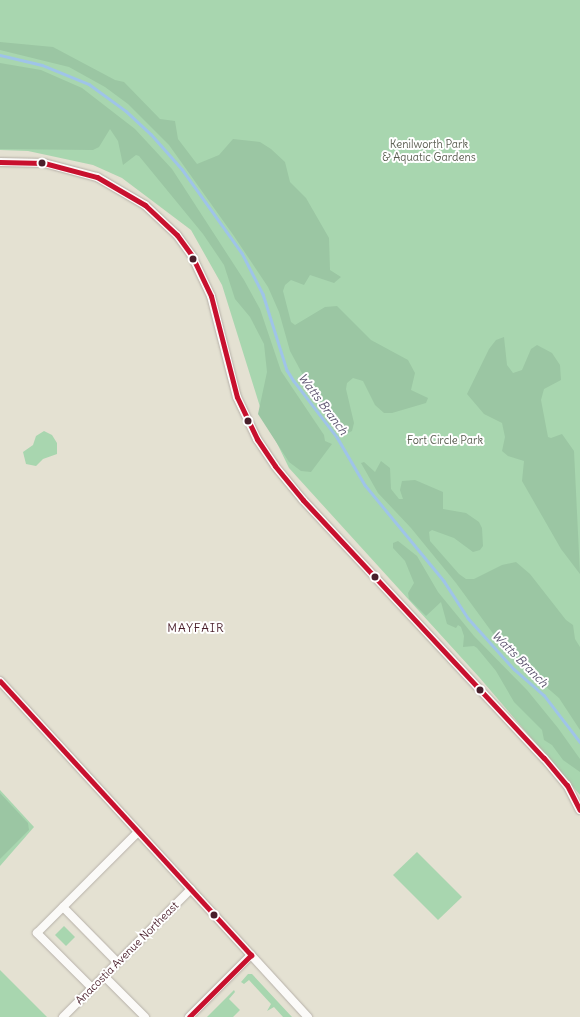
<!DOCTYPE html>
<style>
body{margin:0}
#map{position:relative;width:580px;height:1017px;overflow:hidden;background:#e4e1d2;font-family:Delius,sans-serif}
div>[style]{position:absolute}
.green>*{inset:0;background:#a8d6af}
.forest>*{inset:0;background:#9bc6a3}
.stream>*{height:2.5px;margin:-1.25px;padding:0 1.25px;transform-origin:1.25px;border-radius:1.25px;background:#9fc4e8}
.roads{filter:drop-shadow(0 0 1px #b6b0a8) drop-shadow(0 0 1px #b6b0a8)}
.street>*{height:8px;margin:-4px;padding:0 4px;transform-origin:4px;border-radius:4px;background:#fbfaf8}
.bus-1>*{height:5px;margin:-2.5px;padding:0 2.5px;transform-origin:2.5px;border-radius:2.5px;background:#c8102e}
.dots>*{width:11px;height:11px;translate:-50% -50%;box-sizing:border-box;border:2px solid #fff;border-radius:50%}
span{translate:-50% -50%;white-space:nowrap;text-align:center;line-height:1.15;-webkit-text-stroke:4px #fff;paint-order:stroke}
.park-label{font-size:11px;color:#595c4f}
.street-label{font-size:11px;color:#4a1f2b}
.water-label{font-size:12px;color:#5e5570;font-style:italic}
.neighbourhood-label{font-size:12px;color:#4a1f2b;letter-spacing:1px}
</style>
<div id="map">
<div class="green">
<div style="clip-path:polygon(0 0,580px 0,580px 795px,479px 677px,289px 468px,261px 410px,222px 285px,191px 230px,122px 178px,93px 165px,28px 151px,0 150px)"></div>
<div style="clip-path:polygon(44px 431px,52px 435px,57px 443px,57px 454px,43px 459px,36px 466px,26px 464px,23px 452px,33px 445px,36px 436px)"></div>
<div style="clip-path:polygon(0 790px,34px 827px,0 866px)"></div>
<div style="clip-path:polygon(417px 852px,462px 897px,438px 920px,393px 875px)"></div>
<div style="clip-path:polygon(64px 926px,75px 937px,66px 946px,55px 935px)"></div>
<div style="clip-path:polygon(0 969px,0 970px,47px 1017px,0 1017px)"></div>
<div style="clip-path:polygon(248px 974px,252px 974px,292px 1017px,283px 1017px,274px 1007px,267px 1011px,271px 1004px,249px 980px,244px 984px,241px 982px)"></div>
<div style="clip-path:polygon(234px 990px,235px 992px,229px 999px,240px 1010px,233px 1017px,207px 1017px)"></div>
</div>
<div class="forest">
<div style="clip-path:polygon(0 42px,53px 47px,115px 80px,124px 82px,160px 119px,175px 121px,178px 139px,197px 164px,219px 155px,233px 139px,260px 142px,271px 149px,285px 162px,290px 182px,306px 198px,329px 238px,330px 270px,341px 277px,334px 283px,310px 275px,304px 285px,291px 280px,285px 285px,283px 291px,291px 322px,295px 325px,325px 307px,337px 306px,371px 340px,408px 360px,415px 373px,411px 390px,428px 398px,426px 403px,392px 413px,384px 413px,375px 405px,363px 381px,353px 378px,347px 383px,346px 389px,354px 423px,352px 431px,344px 435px,310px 388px,290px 351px,279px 312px,268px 287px,234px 236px,169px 145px,128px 104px,105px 87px,69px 67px,0 50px)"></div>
<div style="clip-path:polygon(0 63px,41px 70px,82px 88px,135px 129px,172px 169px,244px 280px,260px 309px,281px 371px,324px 435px,325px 441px,332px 444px,311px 472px,301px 471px,289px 462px,258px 414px,267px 372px,264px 344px,250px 317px,235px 299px,224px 265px,203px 234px,139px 156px,136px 155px,123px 165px,118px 141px,110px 129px,99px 147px,93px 150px,0 149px)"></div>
<div style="clip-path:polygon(504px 337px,507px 365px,513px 373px,522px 370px,531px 349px,537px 345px,552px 353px,560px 365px,561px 380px,544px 389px,541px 400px,548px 437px,551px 438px,562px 434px,574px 451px,580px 574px,561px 549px,522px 481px,524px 461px,508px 456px,502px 451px,505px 437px,502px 423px,484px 414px,467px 394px,489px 349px,496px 340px)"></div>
<div style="clip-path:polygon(381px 461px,390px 468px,391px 489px,399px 499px,403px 499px,400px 490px,402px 481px,415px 480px,443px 492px,443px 509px,466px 513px,479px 522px,482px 528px,483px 546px,480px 550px,473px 552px,454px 538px,432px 530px,429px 532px,430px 541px,459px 574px,466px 579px,474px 579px,502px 565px,516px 562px,530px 574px,566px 620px,573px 625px,575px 639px,580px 647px,580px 730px,559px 698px,508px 654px,456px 583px,411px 528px,378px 493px,361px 463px,364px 462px,375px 472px)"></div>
<div style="clip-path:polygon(398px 541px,417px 556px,438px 592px,474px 636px,527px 690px,558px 728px,580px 759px,580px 772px,563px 760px,552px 745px,544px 740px,542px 730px,514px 702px,496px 671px,477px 648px,474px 646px,463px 647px,464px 636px,461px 627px,458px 625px,456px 628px,447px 624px,441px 602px,426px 616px,409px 599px,408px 593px,414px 583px,405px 561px,393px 548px,393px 543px)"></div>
<div style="clip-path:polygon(0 793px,28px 823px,29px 830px,0 859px)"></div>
</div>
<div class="stream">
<div style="left:0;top:55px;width:43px;rotate:13.4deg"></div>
<div style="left:42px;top:65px;width:51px;rotate:22deg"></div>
<div style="left:89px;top:84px;width:46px;rotate:36.1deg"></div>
<div style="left:126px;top:111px;width:34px;rotate:43deg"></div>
<div style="left:151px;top:134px;width:47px;rotate:48.5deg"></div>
<div style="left:182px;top:169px;width:103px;rotate:54.5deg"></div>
<div style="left:242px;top:253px;width:46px;rotate:62.9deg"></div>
<div style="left:263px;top:294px;width:80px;rotate:72.5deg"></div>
<div style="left:287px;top:370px;width:13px;rotate:58deg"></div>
<div style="left:294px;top:381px;width:71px;rotate:52.5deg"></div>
<div style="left:337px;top:437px;width:56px;rotate:59.7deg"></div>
<div style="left:365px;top:485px;width:124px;rotate:50.5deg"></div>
<div style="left:444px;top:581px;width:44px;rotate:57deg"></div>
<div style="left:468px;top:618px;width:69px;rotate:48deg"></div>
<div style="left:514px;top:669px;width:40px;rotate:41deg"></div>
<div style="left:544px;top:695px;width:59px;rotate:52.5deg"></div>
</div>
<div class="roads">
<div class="street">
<div style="left:0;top:162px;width:44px;rotate:1.3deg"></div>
<div style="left:44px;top:163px;width:55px;rotate:14.8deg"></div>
<div style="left:97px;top:177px;width:56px;rotate:30.3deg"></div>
<div style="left:145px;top:205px;width:44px;rotate:43.2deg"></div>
<div style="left:177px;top:235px;width:26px;rotate:54deg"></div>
<div style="left:192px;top:256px;width:44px;rotate:64.6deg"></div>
<div style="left:211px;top:296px;width:104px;rotate:75.6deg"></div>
<div style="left:237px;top:397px;width:47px;rotate:64.5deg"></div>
<div style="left:257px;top:439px;width:32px;rotate:56deg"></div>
<div style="left:275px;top:466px;width:44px;rotate:50.5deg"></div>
<div style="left:303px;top:500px;width:353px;rotate:47deg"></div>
<div style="left:544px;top:758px;width:35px;rotate:50deg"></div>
<div style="left:567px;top:785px;width:28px;rotate:63deg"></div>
<div style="left:0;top:681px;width:456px;rotate:47.5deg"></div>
<div style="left:63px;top:907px;width:77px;rotate:45.5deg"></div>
<div style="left:104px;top:976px;width:58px;rotate:45deg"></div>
<div style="left:92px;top:988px;width:78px;rotate:-135deg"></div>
<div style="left:37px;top:933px;width:143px;rotate:-45deg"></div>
<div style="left:63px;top:1017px;width:181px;rotate:-45deg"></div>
<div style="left:189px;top:1017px;width:88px;rotate:-45deg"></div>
</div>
</div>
<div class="bus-1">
<div style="left:0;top:162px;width:44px;rotate:1.3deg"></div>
<div style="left:44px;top:163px;width:55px;rotate:14.8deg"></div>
<div style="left:97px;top:177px;width:56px;rotate:30.3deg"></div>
<div style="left:145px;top:205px;width:44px;rotate:43.2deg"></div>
<div style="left:177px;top:235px;width:26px;rotate:54deg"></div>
<div style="left:192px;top:256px;width:44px;rotate:64.6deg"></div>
<div style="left:211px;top:296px;width:104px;rotate:75.6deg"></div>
<div style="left:237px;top:397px;width:47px;rotate:64.5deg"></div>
<div style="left:257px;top:439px;width:32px;rotate:56deg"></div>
<div style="left:275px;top:466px;width:44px;rotate:50.5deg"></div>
<div style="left:303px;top:500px;width:353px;rotate:47deg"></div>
<div style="left:544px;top:758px;width:35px;rotate:50deg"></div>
<div style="left:567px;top:785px;width:28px;rotate:63deg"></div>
<div style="left:0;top:681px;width:372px;rotate:47.5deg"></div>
<div style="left:189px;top:1017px;width:88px;rotate:-45deg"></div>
</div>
<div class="dots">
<div style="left:42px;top:163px;background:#4a1f2b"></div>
<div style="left:193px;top:259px;background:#4a1f2b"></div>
<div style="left:248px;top:421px;background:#4a1f2b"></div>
<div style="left:375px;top:577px;background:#4a1f2b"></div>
<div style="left:480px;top:690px;background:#4a1f2b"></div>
<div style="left:214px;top:915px;background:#4a1f2b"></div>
</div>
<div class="park-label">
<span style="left:429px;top:151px">Kenilworth Park<br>&amp; Aquatic Gardens</span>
<span style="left:445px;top:440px">Fort Circle Park</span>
</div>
<div class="street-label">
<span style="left:127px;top:953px;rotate:-45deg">Anacostia Avenue Northeast</span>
</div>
<div class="water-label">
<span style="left:323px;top:404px;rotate:53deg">Watts Branch</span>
<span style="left:520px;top:659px;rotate:45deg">Watts Branch</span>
</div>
<div class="neighbourhood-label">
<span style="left:196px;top:628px">MAYFAIR</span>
</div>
</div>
